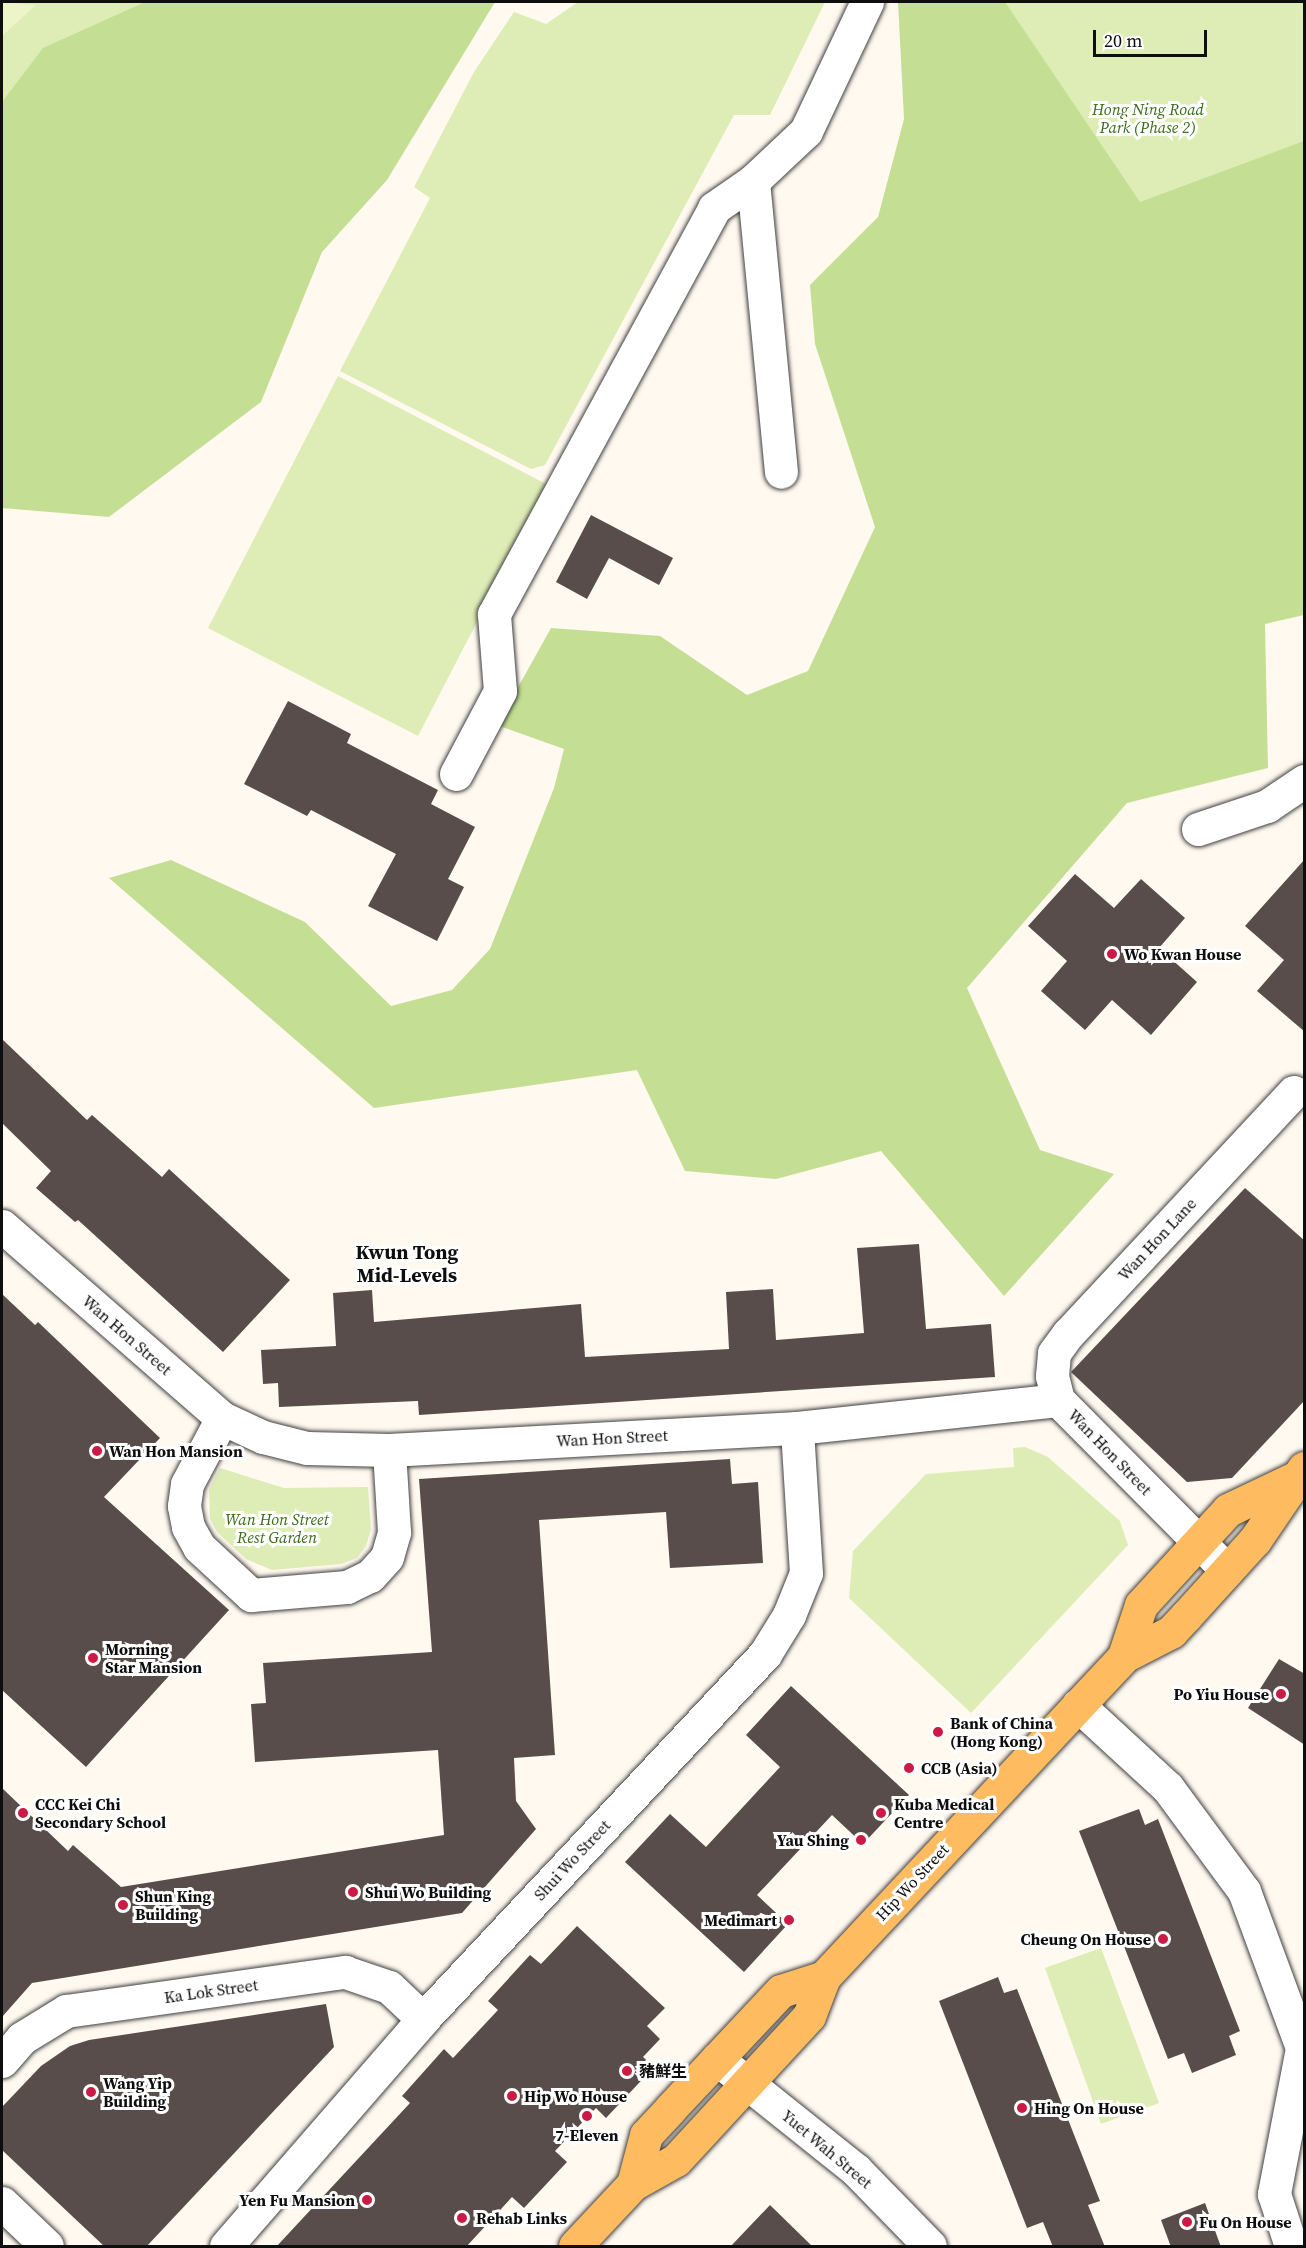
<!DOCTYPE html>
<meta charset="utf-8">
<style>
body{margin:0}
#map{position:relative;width:1306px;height:2248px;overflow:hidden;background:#fff9f0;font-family:"Source Serif 4","Noto Sans TC",serif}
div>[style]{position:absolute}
.green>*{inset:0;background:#ddedb5}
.forest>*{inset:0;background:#c4df93}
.pitch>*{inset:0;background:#edf4c8}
.building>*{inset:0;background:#584d4a}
.roads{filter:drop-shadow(0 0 2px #414141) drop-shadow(0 0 2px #414141)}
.minor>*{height:33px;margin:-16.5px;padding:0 16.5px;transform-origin:16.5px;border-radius:16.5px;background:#fff}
.major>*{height:33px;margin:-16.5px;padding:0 16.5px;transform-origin:16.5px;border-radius:16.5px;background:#ffbb60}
.dots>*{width:16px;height:16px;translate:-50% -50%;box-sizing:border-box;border:3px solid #fff;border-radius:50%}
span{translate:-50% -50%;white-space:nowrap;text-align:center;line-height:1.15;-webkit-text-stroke:6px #fff;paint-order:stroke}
.park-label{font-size:16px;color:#396c19;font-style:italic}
.poi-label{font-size:16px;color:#0e0e0e;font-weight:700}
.left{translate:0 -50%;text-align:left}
.right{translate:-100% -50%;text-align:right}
.street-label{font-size:16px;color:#0e0e0e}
.quarter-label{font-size:20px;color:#0e0e0e;font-weight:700}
.frame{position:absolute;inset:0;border:3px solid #0e0e0e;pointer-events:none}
.scale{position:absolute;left:1093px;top:30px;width:114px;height:27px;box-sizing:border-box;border:3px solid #0e0e0e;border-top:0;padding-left:8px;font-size:18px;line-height:21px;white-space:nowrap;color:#0e0e0e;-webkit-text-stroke:4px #fff;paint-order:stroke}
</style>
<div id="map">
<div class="green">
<div style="clip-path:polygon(2px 2px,193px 2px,2px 186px)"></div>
<div style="clip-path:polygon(578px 2px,825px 2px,770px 115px,734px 115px,545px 465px,531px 469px,340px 371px,430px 198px,414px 187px,474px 72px,514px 12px,546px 24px)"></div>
<div style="clip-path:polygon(944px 2px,1304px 2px,1304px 190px,1108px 255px)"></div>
<div style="clip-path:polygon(338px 376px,548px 485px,418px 736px,208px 628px)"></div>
<div style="clip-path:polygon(1025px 1447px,1048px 1457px,1120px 1521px,1128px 1545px,971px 1713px,849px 1598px,853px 1551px,926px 1474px,1014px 1467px,1013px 1448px)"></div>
<div style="clip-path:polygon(220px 1468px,284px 1488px,368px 1487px,371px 1529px,366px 1546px,357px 1558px,341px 1564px,272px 1570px,246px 1559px,217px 1532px,210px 1519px,209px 1490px)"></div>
<div style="clip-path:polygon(1101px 1948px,1159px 2103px,1101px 2124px,1045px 1968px)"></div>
</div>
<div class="forest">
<div style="clip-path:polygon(145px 2px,495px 2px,387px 180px,322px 252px,261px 402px,109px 517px,2px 508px,2px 102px,43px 48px)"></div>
<div style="clip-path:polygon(898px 2px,1005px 2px,1140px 202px,1304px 141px,1304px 615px,1265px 624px,1268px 768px,1127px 803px,967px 988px,1040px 1150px,1114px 1174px,1004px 1296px,881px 1151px,776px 1179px,685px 1171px,637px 1070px,374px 1108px,109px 878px,171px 860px,305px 922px,391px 1006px,452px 990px,490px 949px,554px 788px,564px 749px,497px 725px,551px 628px,660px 636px,747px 695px,808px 671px,875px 527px,815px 344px,810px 285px,878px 217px,904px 119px)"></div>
</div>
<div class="pitch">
<div style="clip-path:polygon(2px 2px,36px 5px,2px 36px)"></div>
</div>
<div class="building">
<div style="clip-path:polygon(591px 515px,673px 558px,659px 585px,609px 558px,587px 599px,556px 582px)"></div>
<div style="clip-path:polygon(288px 701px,351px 734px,347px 743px,438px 790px,431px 804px,475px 827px,448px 879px,464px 887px,437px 941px,368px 906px,396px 854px,311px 810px,307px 816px,244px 784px)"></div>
<div style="clip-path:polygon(1305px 859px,1305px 1032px,1257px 991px,1284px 960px,1245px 926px)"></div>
<div style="clip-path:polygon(1075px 874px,1114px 908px,1141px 879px,1185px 918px,1159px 948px,1197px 982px,1151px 1035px,1112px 1000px,1085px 1030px,1041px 991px,1067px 961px,1028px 926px)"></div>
<div style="clip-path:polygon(2px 1039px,87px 1120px,92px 1115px,162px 1177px,169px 1169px,290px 1280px,223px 1352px,78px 1220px,75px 1222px,36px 1188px,51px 1171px,2px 1123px)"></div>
<div style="clip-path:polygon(1245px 1188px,1305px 1241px,1305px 1400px,1232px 1478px,1187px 1482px,1071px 1372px)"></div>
<div style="clip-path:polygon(919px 1244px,926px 1329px,991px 1324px,995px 1377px,419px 1415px,418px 1401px,279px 1407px,278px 1383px,263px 1384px,261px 1350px,336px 1346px,333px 1293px,372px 1290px,374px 1322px,581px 1304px,585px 1357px,729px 1349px,726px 1292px,773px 1289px,776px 1340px,864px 1333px,857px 1248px)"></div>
<div style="clip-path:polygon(2px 1294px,35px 1325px,38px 1322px,160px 1438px,104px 1497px,229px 1610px,86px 1767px,2px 1690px)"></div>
<div style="clip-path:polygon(730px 1459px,732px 1484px,758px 1482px,763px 1563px,670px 1568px,666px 1512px,539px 1520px,555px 1755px,514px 1758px,516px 1801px,536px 1829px,462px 1913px,32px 1983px,2px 2017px,2px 1788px,68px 1851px,73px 1845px,121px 1887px,444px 1835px,438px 1750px,255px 1762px,251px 1704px,266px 1703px,263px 1663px,432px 1652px,419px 1479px)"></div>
<div style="clip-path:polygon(1279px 1659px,1305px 1674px,1305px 1745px,1248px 1708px)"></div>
<div style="clip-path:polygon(791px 1686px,909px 1795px,863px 1844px,832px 1815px,757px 1895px,788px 1924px,744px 1972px,625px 1862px,670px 1814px,706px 1847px,780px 1767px,746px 1735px)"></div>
<div style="clip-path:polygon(1139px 1809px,1145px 1825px,1158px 1819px,1240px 2031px,1229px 2036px,1236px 2055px,1192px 2073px,1184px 2053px,1168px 2059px,1079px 1831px)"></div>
<div style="clip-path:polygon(577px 1926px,665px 2008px,647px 2026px,660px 2039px,643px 2057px,654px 2067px,606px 2118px,596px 2108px,555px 2151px,567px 2162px,524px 2208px,512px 2197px,466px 2247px,276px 2247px,410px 2103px,402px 2096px,444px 2049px,453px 2058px,498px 2010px,488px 2001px,530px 1955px,541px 1964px)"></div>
<div style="clip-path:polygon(998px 1977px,1004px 1993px,1017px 1989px,1100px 2201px,1088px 2205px,1105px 2247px,1053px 2247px,1043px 2222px,1027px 2228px,939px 2001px)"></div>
<div style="clip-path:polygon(326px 2004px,334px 2047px,146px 2247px,105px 2247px,2px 2150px,2px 2107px,41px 2066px,70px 2046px,89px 2040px)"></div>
<div style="clip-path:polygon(1205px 2203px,1221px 2247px,1171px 2247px,1161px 2220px)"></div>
<div style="clip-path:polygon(770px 2205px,813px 2247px,730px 2247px)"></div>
</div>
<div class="roads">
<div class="minor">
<div style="left:753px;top:181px;width:292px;rotate:84.5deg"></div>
<div style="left:456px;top:774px;width:94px;rotate:-62.1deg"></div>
<div style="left:500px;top:691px;width:77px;rotate:-94.5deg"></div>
<div style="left:494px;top:614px;width:462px;rotate:-61.5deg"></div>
<div style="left:714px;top:208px;width:47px;rotate:-34.7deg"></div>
<div style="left:753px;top:181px;width:73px;rotate:-43.3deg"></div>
<div style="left:806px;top:131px;width:143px;rotate:-64.7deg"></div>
<div style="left:1198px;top:829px;width:73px;rotate:-18.4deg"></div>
<div style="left:1267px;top:806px;width:45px;rotate:-34deg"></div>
<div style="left:2px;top:1226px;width:292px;rotate:41.1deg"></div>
<div style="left:222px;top:1418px;width:45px;rotate:24.9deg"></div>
<div style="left:263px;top:1437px;width:45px;rotate:14deg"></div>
<div style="left:307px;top:1448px;width:82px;rotate:1.4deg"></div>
<div style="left:389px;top:1450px;width:409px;rotate:-3.1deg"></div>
<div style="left:797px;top:1428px;width:262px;rotate:-6.1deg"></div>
<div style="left:1058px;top:1400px;width:240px;rotate:45.2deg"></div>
<div style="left:1058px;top:1400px;width:25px;rotate:-104deg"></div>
<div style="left:1052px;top:1376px;width:23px;rotate:-85deg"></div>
<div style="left:1054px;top:1353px;width:24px;rotate:-54deg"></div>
<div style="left:1068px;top:1334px;width:331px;rotate:-47deg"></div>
<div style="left:222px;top:1418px;width:75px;rotate:117.9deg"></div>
<div style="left:187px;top:1484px;width:22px;rotate:98deg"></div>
<div style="left:184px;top:1506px;width:21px;rotate:79deg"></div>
<div style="left:188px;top:1527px;width:23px;rotate:61deg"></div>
<div style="left:199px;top:1547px;width:71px;rotate:42.7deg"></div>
<div style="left:251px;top:1595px;width:96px;rotate:-4.8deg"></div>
<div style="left:347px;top:1587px;width:25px;rotate:-26deg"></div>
<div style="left:370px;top:1576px;width:25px;rotate:-48deg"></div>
<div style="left:387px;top:1557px;width:26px;rotate:-74deg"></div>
<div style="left:394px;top:1532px;width:82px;rotate:-93.5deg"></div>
<div style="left:1078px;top:1705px;width:122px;rotate:42.7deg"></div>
<div style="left:1168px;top:1788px;width:128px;rotate:53.6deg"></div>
<div style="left:1244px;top:1891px;width:167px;rotate:69.7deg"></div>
<div style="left:1302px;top:2048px;width:149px;rotate:100.9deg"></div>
<div style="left:1274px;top:2194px;width:55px;rotate:71.9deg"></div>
<div style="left:717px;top:2059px;width:178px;rotate:38.6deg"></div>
<div style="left:856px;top:2170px;width:106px;rotate:45.8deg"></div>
<div style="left:2px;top:2061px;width:30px;rotate:-49deg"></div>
<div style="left:22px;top:2038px;width:52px;rotate:-31.5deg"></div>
<div style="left:66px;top:2011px;width:282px;rotate:-8deg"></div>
<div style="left:345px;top:1972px;width:46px;rotate:18.8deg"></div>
<div style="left:389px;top:1987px;width:47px;rotate:43.3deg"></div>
<div style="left:2px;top:2203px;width:62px;rotate:43.7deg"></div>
<div style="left:226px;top:2246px;width:301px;rotate:-49deg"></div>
<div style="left:423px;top:2019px;width:500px;rotate:-46.86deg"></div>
<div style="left:765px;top:1654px;width:46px;rotate:-58.4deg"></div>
<div style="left:789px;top:1615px;width:45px;rotate:-68deg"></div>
<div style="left:806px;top:1573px;width:145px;rotate:-93.6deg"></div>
</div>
<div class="major">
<div style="left:1124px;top:1656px;width:54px;rotate:-71.6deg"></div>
<div style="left:1141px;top:1605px;width:129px;rotate:-47.5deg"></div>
<div style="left:1228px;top:1510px;width:74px;rotate:-25.5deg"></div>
<div style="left:633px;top:2184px;width:51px;rotate:-75.1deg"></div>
<div style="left:646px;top:2135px;width:35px;rotate:-47deg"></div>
<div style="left:670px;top:2109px;width:162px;rotate:-46.8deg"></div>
<div style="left:781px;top:1991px;width:45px;rotate:-18deg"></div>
<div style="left:575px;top:2246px;width:85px;rotate:-46.9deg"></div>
<div style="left:633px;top:2184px;width:49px;rotate:-29.2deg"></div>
<div style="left:676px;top:2160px;width:196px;rotate:-47.3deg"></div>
<div style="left:809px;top:2016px;width:42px;rotate:-69deg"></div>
<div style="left:824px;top:1977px;width:439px;rotate:-46.9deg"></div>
<div style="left:1124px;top:1656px;width:53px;rotate:-27.1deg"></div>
<div style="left:1171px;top:1632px;width:22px;rotate:-47deg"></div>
<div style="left:1186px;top:1616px;width:103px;rotate:-47.8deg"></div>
<div style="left:1255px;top:1540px;width:87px;rotate:-55.8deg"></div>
</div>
</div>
<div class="dots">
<div style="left:1112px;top:954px;background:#cb1a43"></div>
<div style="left:97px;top:1451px;background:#cb1a43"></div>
<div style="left:93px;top:1658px;background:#cb1a43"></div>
<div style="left:1281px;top:1694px;background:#cb1a43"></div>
<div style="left:938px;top:1732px;background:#cb1a43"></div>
<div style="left:909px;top:1768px;background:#cb1a43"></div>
<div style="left:23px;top:1813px;background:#cb1a43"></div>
<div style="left:881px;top:1813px;background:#cb1a43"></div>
<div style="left:861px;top:1840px;background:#cb1a43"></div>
<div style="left:353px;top:1892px;background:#cb1a43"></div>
<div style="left:123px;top:1905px;background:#cb1a43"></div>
<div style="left:789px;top:1920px;background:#cb1a43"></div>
<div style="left:1163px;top:1939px;background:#cb1a43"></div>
<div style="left:627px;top:2071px;background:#cb1a43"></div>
<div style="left:91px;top:2092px;background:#cb1a43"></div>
<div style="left:512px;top:2096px;background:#cb1a43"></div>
<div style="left:1022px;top:2108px;background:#cb1a43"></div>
<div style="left:587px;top:2116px;background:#cb1a43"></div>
<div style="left:367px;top:2200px;background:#cb1a43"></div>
<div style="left:462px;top:2218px;background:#cb1a43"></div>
<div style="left:1187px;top:2222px;background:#cb1a43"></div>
</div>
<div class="park-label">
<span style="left:1148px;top:118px">Hong Ning Road<br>Park (Phase 2)</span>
<span style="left:277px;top:1528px">Wan Hon Street<br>Rest Garden</span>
</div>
<div class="poi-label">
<span class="left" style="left:1124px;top:954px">Wo Kwan House</span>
<span class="left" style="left:109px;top:1451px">Wan Hon Mansion</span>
<span class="left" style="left:105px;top:1658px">Morning<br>Star Mansion</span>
<span class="right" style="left:1269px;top:1694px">Po Yiu House</span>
<span class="left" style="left:950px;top:1732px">Bank of China<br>(Hong Kong)</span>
<span class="left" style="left:921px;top:1768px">CCB (Asia)</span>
<span class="left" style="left:35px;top:1813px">CCC Kei Chi<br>Secondary School</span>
<span class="left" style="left:894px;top:1813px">Kuba Medical<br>Centre</span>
<span class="right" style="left:849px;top:1840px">Yau Shing</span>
<span class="left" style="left:365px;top:1892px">Shui Wo Building</span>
<span class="left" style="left:135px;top:1905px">Shun King<br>Building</span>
<span class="right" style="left:777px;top:1920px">Medimart</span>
<span class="right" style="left:1151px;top:1939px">Cheung On House</span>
<span class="left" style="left:639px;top:2071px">豬鮮生</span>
<span class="left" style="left:103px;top:2092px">Wang Yip<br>Building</span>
<span class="left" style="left:524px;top:2096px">Hip Wo House</span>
<span class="left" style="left:1034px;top:2108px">Hing On House</span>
<span style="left:587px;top:2135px">7-Eleven</span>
<span class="right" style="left:355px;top:2200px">Yen Fu Mansion</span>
<span class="left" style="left:476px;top:2218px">Rehab Links</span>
<span class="left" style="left:1199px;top:2222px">Fu On House</span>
</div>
<div class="street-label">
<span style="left:1157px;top:1239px;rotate:-47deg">Wan Hon Lane</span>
<span style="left:127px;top:1335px;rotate:41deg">Wan Hon Street</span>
<span style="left:612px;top:1438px;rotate:-3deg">Wan Hon Street</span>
<span style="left:1110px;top:1452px;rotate:46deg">Wan Hon Street</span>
<span style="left:572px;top:1860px;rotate:-47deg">Shui Wo Street</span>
<span style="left:912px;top:1882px;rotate:-47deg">Hip Wo Street</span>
<span style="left:211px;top:1991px;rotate:-8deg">Ka Lok Street</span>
<span style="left:827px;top:2149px;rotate:40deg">Yuet Wah Street</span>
</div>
<div class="quarter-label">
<span style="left:407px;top:1264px">Kwun Tong<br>Mid-Levels</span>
</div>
<div class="frame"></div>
<div class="scale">20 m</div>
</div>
